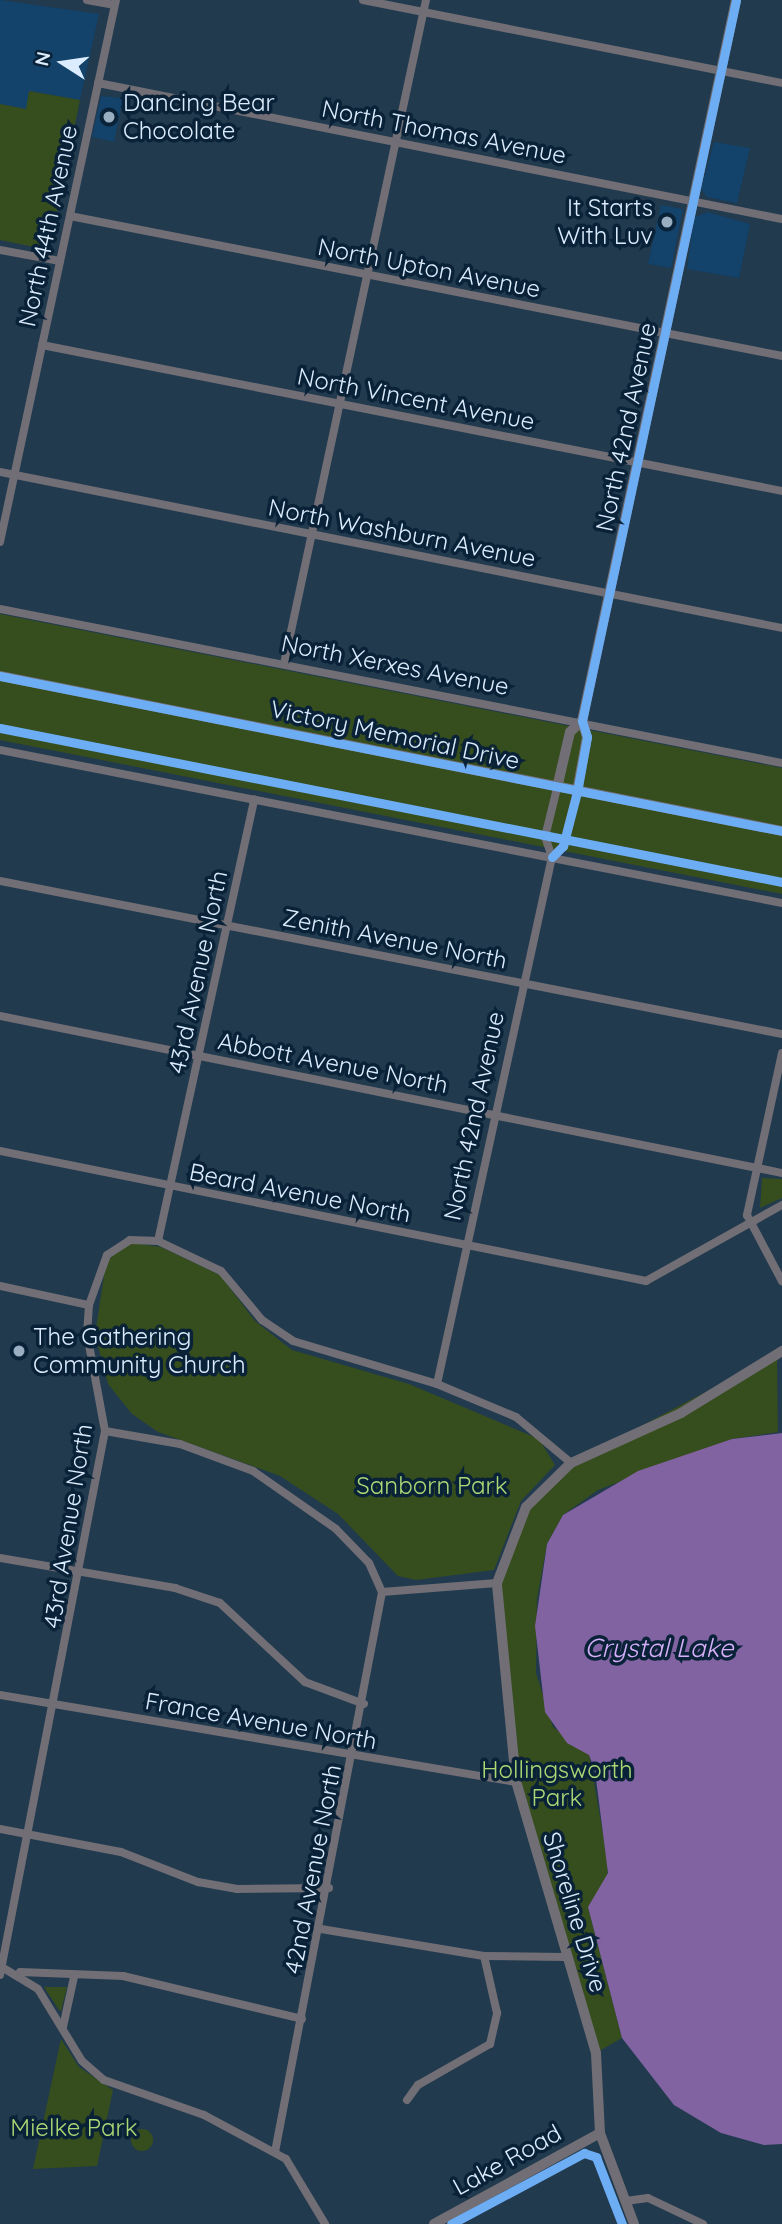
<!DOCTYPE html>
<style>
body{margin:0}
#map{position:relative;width:782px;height:2224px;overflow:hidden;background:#213a4e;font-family:Quicksand,sans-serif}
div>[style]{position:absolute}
.built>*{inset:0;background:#13426a}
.green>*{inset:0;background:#364d1e}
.round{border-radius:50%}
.water>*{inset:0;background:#8263a2}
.minor>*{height:8px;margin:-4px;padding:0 4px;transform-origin:4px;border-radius:4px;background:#716e75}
.tertiary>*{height:10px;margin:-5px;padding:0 5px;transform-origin:5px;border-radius:5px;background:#716e75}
.cycleway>*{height:9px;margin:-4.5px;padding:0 4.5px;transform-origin:4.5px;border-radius:4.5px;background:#6dadf4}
.dots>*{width:19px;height:19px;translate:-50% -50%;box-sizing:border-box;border:4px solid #0a2238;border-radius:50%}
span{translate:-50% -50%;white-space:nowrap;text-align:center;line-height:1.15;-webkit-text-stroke:7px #0a2238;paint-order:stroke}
.poi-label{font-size:24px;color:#daecfd}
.left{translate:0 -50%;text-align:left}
.right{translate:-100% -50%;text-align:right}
.street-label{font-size:24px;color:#daecfd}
.park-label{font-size:24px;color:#abd874}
.water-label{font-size:26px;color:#d7aff9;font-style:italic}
.north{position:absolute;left:28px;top:28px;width:70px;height:70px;-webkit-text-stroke:5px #0a2238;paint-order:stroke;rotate:282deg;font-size:19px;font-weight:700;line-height:28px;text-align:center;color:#daecfd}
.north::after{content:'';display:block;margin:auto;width:24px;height:32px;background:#daecfd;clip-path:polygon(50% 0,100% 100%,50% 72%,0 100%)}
</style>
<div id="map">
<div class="built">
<div style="clip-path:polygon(0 0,99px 14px,80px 100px,30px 91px,26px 109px,0 104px)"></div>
<div style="clip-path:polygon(101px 96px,123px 98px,114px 142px,92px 137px)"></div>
<div style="clip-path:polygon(714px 142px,750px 148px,737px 203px,707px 197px,701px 189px)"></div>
<div style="clip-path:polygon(661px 205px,683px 209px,671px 268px,648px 264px)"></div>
<div style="clip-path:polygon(707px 212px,750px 224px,739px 278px,687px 269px,694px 218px)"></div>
</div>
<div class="green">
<div style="clip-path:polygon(29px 91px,80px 100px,49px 250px,0 240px,0 104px,26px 109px)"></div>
<div style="clip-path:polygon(0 614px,782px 768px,782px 894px,0 740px)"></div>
<div style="clip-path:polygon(762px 1178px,782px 1179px,782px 1198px,760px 1208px)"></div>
<div style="clip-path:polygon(127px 1242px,161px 1247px,220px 1275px,255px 1321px,292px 1350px,409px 1384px,539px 1439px,555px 1465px,521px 1501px,494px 1570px,416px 1580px,398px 1576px,338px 1514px,280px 1476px,158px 1432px,132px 1414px,108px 1384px,95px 1335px,106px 1262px)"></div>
<div style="clip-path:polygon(777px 1354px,778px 1432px,732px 1439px,598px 1490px,563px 1515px,547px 1544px,537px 1599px,536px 1673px,553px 1727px,589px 1754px,608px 1862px,607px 1881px,588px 1907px,622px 2038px,596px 2053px,516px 1782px,497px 1583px,526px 1507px,571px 1463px)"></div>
<div style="clip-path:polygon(44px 1987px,67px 1987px,61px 2011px,59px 2010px)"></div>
<div style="clip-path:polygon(61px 2039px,79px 2067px,113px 2090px,97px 2166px,33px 2169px)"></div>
<div class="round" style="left:131px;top:2129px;width:22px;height:22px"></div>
</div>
<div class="water">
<div style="clip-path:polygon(782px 1433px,782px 2144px,764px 2145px,721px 2133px,674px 2105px,622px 2038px,588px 1907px,608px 1873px,595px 1771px,589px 1755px,567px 1743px,545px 1712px,535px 1626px,547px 1544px,563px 1515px,638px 1471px,732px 1439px)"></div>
</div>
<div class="minor">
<div style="left:87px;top:0;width:27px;rotate:10deg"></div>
<div style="left:363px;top:0;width:427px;rotate:11.2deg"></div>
<div style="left:98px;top:83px;width:697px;rotate:11.25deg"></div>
<div style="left:70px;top:216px;width:726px;rotate:11.12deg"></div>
<div style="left:0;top:250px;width:61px;rotate:10.4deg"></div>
<div style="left:42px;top:345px;width:754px;rotate:11.16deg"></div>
<div style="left:0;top:472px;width:797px;rotate:11.28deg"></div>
<div style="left:0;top:542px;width:554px;rotate:-77.92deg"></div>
<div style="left:0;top:609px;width:797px;rotate:11.14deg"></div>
<div style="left:284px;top:664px;width:679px;rotate:-77.93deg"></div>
<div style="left:0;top:750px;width:797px;rotate:11.07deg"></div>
<div style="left:552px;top:857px;width:21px;rotate:-109deg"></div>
<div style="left:545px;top:837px;width:50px;rotate:-76.2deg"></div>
<div style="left:0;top:881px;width:797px;rotate:11.07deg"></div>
<div style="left:0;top:1016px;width:798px;rotate:11.35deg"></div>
<div style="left:782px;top:1053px;width:166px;rotate:102.2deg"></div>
<div style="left:747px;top:1215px;width:75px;rotate:62.1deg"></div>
<div style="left:0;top:1151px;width:659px;rotate:11.38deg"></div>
<div style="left:646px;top:1281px;width:156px;rotate:-29.2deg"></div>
<div style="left:158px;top:1241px;width:70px;rotate:25.5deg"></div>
<div style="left:221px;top:1271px;width:64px;rotate:50.1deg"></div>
<div style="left:262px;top:1320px;width:37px;rotate:34deg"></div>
<div style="left:293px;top:1341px;width:150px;rotate:16.6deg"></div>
<div style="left:437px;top:1384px;width:86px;rotate:22.7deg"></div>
<div style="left:516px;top:1417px;width:72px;rotate:39.9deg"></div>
<div style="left:0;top:1286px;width:91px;rotate:12.1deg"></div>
<div style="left:437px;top:1384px;width:539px;rotate:-77.69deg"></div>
<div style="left:552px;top:857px;width:16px;rotate:-45deg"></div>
<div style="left:563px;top:846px;width:56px;rotate:-75.5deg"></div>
<div style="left:105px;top:1431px;width:76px;rotate:9.8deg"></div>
<div style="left:180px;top:1444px;width:78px;rotate:20.3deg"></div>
<div style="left:253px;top:1471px;width:101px;rotate:34.9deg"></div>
<div style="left:336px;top:1529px;width:47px;rotate:45.9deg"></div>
<div style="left:369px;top:1563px;width:32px;rotate:66deg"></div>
<div style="left:382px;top:1592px;width:115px;rotate:-4.5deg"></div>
<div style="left:0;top:1558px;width:178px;rotate:9.7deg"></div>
<div style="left:175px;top:1588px;width:47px;rotate:18.4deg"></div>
<div style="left:220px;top:1603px;width:116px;rotate:42.9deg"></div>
<div style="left:305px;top:1682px;width:63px;rotate:20.4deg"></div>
<div style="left:0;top:1695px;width:523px;rotate:9.57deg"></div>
<div style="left:0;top:1829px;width:123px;rotate:10.8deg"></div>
<div style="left:121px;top:1852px;width:83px;rotate:21.3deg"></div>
<div style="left:198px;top:1882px;width:40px;rotate:10deg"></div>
<div style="left:237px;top:1889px;width:92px;rotate:-0.6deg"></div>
<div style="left:321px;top:1929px;width:165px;rotate:9.4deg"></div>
<div style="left:484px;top:1956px;width:81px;rotate:0.7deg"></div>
<div style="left:0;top:1966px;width:44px;rotate:31.2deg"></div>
<div style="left:38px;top:1989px;width:84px;rotate:58.6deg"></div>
<div style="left:82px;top:2061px;width:29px;rotate:41deg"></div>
<div style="left:104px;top:2080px;width:106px;rotate:19.3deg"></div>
<div style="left:204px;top:2115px;width:93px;rotate:28.2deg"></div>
<div style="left:286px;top:2159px;width:76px;rotate:59deg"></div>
<div style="left:20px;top:1972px;width:103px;rotate:2.2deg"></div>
<div style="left:123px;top:1976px;width:184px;rotate:13.5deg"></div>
<div style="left:0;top:1975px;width:554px;rotate:-79.08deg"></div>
<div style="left:105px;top:1431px;width:99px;rotate:-100.5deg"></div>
<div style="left:87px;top:1334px;width:29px;rotate:-86deg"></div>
<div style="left:89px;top:1305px;width:53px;rotate:-70.2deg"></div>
<div style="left:107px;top:1255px;width:27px;rotate:-33deg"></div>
<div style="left:130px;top:1240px;width:28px;rotate:2deg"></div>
<div style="left:158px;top:1241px;width:452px;rotate:-77.7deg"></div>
<div style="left:63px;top:2027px;width:51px;rotate:-77.6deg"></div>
<div style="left:407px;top:2100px;width:19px;rotate:-54deg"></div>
<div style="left:418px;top:2085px;width:83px;rotate:-29.7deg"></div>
<div style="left:490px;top:2044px;width:32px;rotate:-77deg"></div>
<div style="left:497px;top:2013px;width:58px;rotate:-102.8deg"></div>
<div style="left:275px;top:2152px;width:570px;rotate:-79.18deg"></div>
<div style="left:626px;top:2201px;width:22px;rotate:-8deg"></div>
<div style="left:648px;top:2198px;width:61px;rotate:25.3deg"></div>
</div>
<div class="tertiary">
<div style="left:0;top:676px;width:797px;rotate:11.21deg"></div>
<div style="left:557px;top:788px;width:57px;rotate:-76.9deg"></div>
<div style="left:570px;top:732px;width:16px;rotate:-43deg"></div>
<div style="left:577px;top:792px;width:56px;rotate:-79.7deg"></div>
<div style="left:587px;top:737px;width:17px;rotate:-107deg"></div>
<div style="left:582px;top:721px;width:737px;rotate:-77.94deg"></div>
<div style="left:434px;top:2224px;width:189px;rotate:-28.7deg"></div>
<div style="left:634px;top:2224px;width:97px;rotate:-110.5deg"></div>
<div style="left:600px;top:2133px;width:80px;rotate:-92.9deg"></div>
<div style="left:596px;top:2053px;width:283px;rotate:-106.4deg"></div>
<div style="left:516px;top:1782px;width:200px;rotate:-95.5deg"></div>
<div style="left:497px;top:1583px;width:81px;rotate:-69.1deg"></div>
<div style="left:526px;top:1507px;width:63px;rotate:-44.4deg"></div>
<div style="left:571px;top:1463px;width:121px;rotate:-24.4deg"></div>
<div style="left:681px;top:1413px;width:119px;rotate:-31.5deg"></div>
</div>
<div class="cycleway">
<div style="left:0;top:676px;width:797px;rotate:11.21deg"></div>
<div style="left:0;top:728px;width:797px;rotate:11.14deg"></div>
<div style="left:552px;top:857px;width:16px;rotate:-45deg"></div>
<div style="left:563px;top:846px;width:56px;rotate:-75.5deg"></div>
<div style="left:577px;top:792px;width:56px;rotate:-79.7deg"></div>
<div style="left:587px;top:737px;width:17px;rotate:-107deg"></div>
<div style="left:582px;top:721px;width:737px;rotate:-77.94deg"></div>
<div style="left:451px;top:2224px;width:151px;rotate:-28.1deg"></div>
<div style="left:584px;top:2153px;width:13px;rotate:18deg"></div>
<div style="left:596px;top:2157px;width:72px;rotate:68.8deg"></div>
</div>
<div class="dots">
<div style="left:109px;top:117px;background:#99aec0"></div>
<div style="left:667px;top:222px;background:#99aec0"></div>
<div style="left:19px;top:1351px;background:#99aec0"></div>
</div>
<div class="poi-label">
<span class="left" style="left:123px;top:117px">Dancing Bear<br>Chocolate</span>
<span class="right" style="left:653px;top:222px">It Starts<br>With Luv</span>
<span class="left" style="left:33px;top:1351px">The Gathering<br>Community Church</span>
</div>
<div class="street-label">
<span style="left:444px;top:132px;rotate:11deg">North Thomas Avenue</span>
<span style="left:48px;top:226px;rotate:-78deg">North 44th Avenue</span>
<span style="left:429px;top:268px;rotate:11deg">North Upton Avenue</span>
<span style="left:416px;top:399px;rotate:11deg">North Vincent Avenue</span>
<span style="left:626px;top:427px;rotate:-78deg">North 42nd Avenue</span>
<span style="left:402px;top:533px;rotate:11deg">North Washburn Avenue</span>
<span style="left:395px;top:665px;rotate:11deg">North Xerxes Avenue</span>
<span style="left:395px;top:735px;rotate:12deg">Victory Memorial Drive</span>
<span style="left:395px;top:939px;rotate:11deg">Zenith Avenue North</span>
<span style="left:198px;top:972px;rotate:-78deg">43rd Avenue North</span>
<span style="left:333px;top:1063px;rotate:11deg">Abbott Avenue North</span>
<span style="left:474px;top:1116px;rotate:-78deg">North 42nd Avenue</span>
<span style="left:300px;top:1193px;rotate:11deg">Beard Avenue North</span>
<span style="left:68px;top:1526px;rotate:-81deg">43rd Avenue North</span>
<span style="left:261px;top:1721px;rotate:10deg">France Avenue North</span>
<span style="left:313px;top:1869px;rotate:-79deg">42nd Avenue North</span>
<span style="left:575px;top:1912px;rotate:73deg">Shoreline Drive</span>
<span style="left:507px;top:2160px;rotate:-29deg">Lake Road</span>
</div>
<div class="park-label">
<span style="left:432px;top:1486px">Sanborn Park</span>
<span style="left:557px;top:1784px">Hollingsworth<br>Park</span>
<span style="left:74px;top:2128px">Mielke Park</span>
</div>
<div class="water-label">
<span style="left:659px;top:1648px">Crystal Lake</span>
</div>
<div class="north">N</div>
</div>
